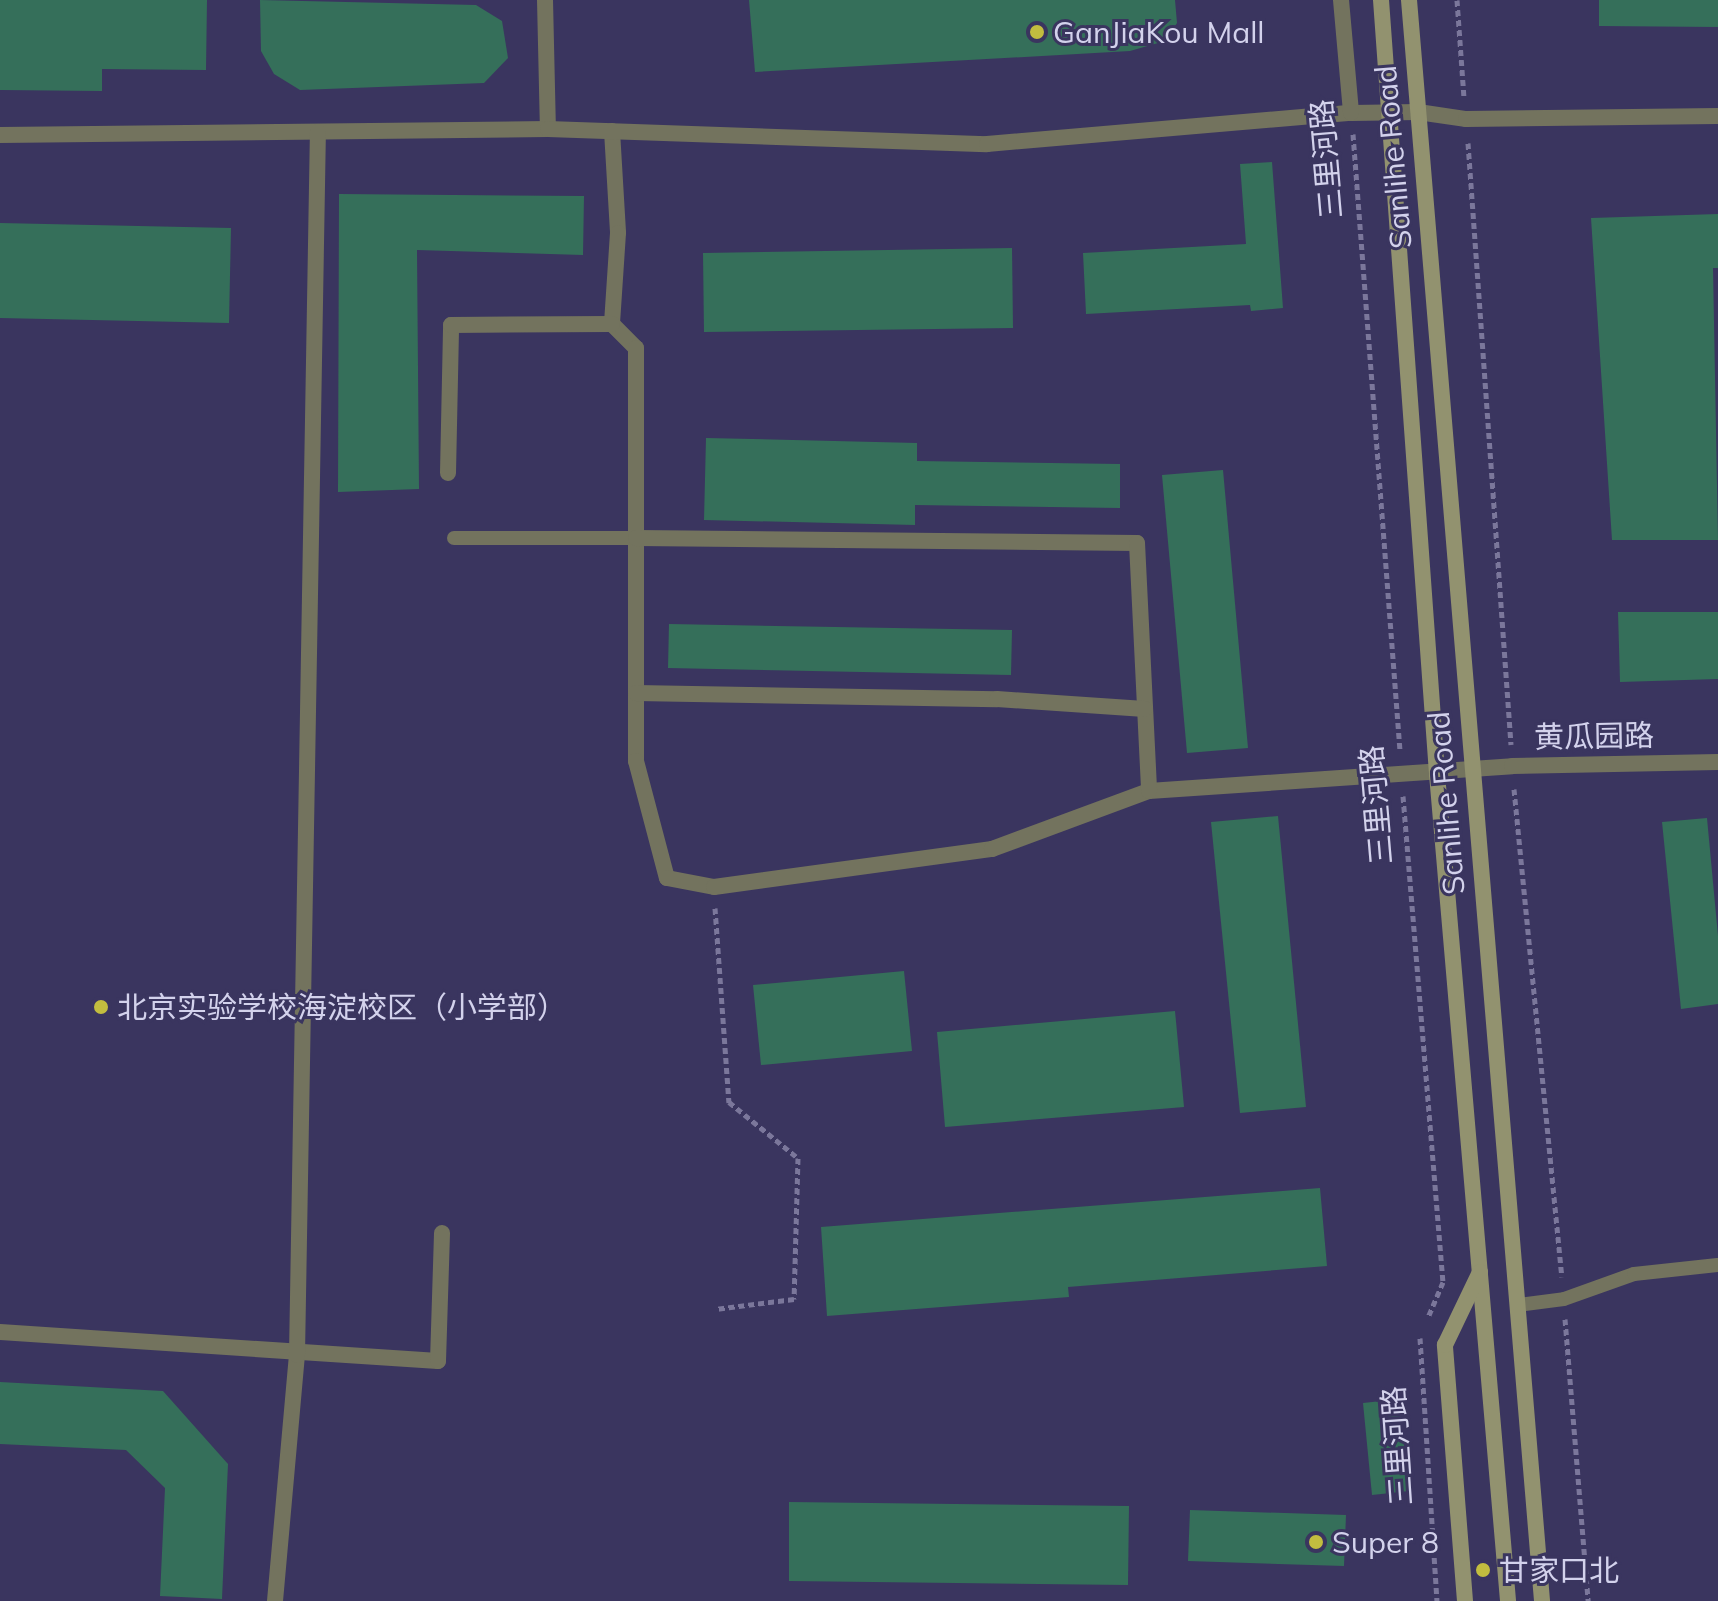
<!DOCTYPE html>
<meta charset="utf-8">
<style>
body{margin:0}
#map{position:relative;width:1718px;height:1601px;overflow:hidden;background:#3a355f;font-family:Mulish,"Noto Sans SC",sans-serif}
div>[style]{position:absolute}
.building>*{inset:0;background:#356f5a}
.path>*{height:5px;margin-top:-2.5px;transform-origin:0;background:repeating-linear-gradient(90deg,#7b779b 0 6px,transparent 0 10px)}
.service>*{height:14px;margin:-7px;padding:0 7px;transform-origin:7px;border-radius:7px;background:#73735e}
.minor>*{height:16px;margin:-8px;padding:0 8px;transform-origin:8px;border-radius:8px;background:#73735e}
.tertiary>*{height:16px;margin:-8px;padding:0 8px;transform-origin:8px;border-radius:8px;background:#73735e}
.secondary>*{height:16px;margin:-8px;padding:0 8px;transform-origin:8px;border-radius:8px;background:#92926f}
.dots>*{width:22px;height:22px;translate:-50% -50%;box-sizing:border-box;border:4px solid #3a355f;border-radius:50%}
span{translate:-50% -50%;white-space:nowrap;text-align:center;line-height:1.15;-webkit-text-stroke:6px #3a355f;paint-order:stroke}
.poi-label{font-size:30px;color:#d3d2ec}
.left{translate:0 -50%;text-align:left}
.street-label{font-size:30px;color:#d3d2ec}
</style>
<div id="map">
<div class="building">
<div style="clip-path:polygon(0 0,207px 0,206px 70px,102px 69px,102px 91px,0 90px)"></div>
<div style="clip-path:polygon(260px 0,476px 5px,502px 21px,508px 58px,484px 83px,300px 90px,274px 74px,261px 51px)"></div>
<div style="clip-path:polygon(749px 0,1175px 0,1177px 23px,1165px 41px,1130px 51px,755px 72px)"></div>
<div style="clip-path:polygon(1599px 0,1718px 0,1718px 27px,1599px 26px)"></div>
<div style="clip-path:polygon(1272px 162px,1283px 308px,1251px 311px,1250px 305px,1086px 314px,1083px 253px,1246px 244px,1240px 164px)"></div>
<div style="clip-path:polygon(339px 194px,584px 196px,583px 255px,417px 250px,419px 489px,338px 492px)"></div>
<div style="clip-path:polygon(1718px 214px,1718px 268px,1713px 268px,1718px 540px,1612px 540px,1591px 218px)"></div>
<div style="clip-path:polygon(0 223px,231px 228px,229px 323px,0 318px)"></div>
<div style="clip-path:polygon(1012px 248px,1013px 328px,704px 332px,703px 253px)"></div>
<div style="clip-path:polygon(706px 438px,917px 443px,917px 461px,1120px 464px,1120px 508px,915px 505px,915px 525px,704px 520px)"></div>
<div style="clip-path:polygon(1223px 470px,1248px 748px,1187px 753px,1162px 475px)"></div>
<div style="clip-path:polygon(1618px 612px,1718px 612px,1718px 679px,1620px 682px)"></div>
<div style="clip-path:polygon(669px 624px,1012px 630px,1011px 675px,668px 668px)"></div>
<div style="clip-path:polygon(1278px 816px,1306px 1107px,1240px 1113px,1211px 822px)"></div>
<div style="clip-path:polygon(1707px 818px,1718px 936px,1718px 1004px,1681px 1009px,1662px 822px)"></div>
<div style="clip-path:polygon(904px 971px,912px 1051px,761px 1065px,753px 985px)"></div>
<div style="clip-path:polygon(1175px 1011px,1184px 1107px,945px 1127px,937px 1032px)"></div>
<div style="clip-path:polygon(1320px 1188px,1327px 1266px,1068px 1287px,1069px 1297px,827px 1316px,821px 1227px)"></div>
<div style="clip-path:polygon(0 1382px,163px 1391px,228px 1464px,222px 1599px,160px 1596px,165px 1488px,126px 1450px,0 1444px)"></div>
<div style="clip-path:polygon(1400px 1399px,1409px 1491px,1372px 1495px,1363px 1403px)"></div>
<div style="clip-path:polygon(789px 1502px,1129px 1506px,1128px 1585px,789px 1581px)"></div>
<div style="clip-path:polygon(1190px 1510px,1346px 1515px,1344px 1566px,1188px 1561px)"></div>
</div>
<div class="path">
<div style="left:1457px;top:0;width:97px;rotate:85.9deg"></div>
<div style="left:1353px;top:134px;width:618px;rotate:85.64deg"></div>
<div style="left:1468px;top:143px;width:603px;rotate:85.91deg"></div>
<div style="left:1514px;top:789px;width:490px;rotate:84.4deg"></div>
<div style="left:1403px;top:796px;width:488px;rotate:85.3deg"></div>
<div style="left:1443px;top:1282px;width:38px;rotate:113deg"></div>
<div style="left:715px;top:908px;width:195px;rotate:85.9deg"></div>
<div style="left:729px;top:1102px;width:89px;rotate:39.1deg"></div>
<div style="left:798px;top:1158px;width:141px;rotate:91.6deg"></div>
<div style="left:794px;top:1299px;width:79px;rotate:172.7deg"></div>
<div style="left:1565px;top:1319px;width:283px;rotate:85.3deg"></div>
<div style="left:1420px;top:1338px;width:264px;rotate:86.3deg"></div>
</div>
<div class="service">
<div style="left:454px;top:538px;width:182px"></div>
<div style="left:1518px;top:1305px;width:46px;rotate:-7.4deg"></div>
<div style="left:1564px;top:1299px;width:74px;rotate:-19.7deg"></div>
<div style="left:1634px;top:1274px;width:84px;rotate:-6.1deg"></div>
</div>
<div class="minor">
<div style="left:545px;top:0;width:129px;rotate:88.7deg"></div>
<div style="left:612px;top:131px;width:102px;rotate:86.6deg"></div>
<div style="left:618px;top:233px;width:91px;rotate:93.8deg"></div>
<div style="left:612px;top:324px;width:34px;rotate:45deg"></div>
<div style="left:636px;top:348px;width:413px;rotate:90deg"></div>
<div style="left:636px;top:761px;width:121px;rotate:75.2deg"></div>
<div style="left:667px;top:878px;width:48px;rotate:10.8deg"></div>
<div style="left:714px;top:887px;width:281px;rotate:-7.8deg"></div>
<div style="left:992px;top:849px;width:167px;rotate:-20.3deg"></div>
<div style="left:1149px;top:791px;width:364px;rotate:-3.9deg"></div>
<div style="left:1512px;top:766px;width:206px;rotate:-1.1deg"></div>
<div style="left:0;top:135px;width:548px;rotate:-0.63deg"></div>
<div style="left:548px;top:129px;width:439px;rotate:2deg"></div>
<div style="left:987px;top:144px;width:365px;rotate:-4.9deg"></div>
<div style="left:1351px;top:113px;width:67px;rotate:-0.9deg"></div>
<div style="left:1418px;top:112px;width:49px;rotate:8.3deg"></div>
<div style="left:1466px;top:119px;width:252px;rotate:-0.7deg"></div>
<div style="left:448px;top:473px;width:148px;rotate:-88.8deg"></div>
<div style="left:451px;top:325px;width:161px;rotate:-0.4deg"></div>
<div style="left:636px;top:538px;width:501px;rotate:0.57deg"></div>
<div style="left:1137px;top:543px;width:248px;rotate:87.2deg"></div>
<div style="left:636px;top:693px;width:361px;rotate:1deg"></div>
<div style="left:997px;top:699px;width:148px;rotate:3.9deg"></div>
<div style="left:0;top:1332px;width:439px;rotate:3.8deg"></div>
<div style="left:438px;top:1361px;width:128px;rotate:-88.2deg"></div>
<div style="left:275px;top:1601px;width:247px;rotate:-84.9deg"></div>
<div style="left:297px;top:1355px;width:1223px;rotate:-89.02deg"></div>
</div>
<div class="tertiary">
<div style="left:1341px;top:0;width:113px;rotate:84.9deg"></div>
</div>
<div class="secondary">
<div style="left:1381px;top:0;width:776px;rotate:85.86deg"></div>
<div style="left:1437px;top:774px;width:830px;rotate:85.09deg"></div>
<div style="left:1409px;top:0;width:1607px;rotate:85.25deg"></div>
<div style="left:1465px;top:1601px;width:257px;rotate:-94.5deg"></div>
<div style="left:1445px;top:1345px;width:81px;rotate:-64.4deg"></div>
</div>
<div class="dots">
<div style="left:1037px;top:32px;background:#c2bd3f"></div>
<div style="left:101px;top:1007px;background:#c2bd3f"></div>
<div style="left:1316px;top:1542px;background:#c2bd3f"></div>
<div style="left:1483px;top:1570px;background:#c2bd3f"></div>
</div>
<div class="poi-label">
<span class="left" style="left:1053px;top:32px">GanJiaKou Mall</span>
<span class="left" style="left:117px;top:1007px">北京实验学校海淀校区（小学部）</span>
<span class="left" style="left:1332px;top:1542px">Super 8</span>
<span class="left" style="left:1499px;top:1570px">甘家口北</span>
</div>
<div class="street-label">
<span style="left:1393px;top:157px;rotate:-95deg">Sanlihe Road</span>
<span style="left:1326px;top:159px;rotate:-95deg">三里河路</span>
<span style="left:1594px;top:736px;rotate:-1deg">黄瓜园路</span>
<span style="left:1446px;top:803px;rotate:-95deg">Sanlihe Road</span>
<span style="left:1376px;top:805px;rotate:-95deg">三里河路</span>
<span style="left:1397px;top:1446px;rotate:-94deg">三里河路</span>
</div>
</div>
